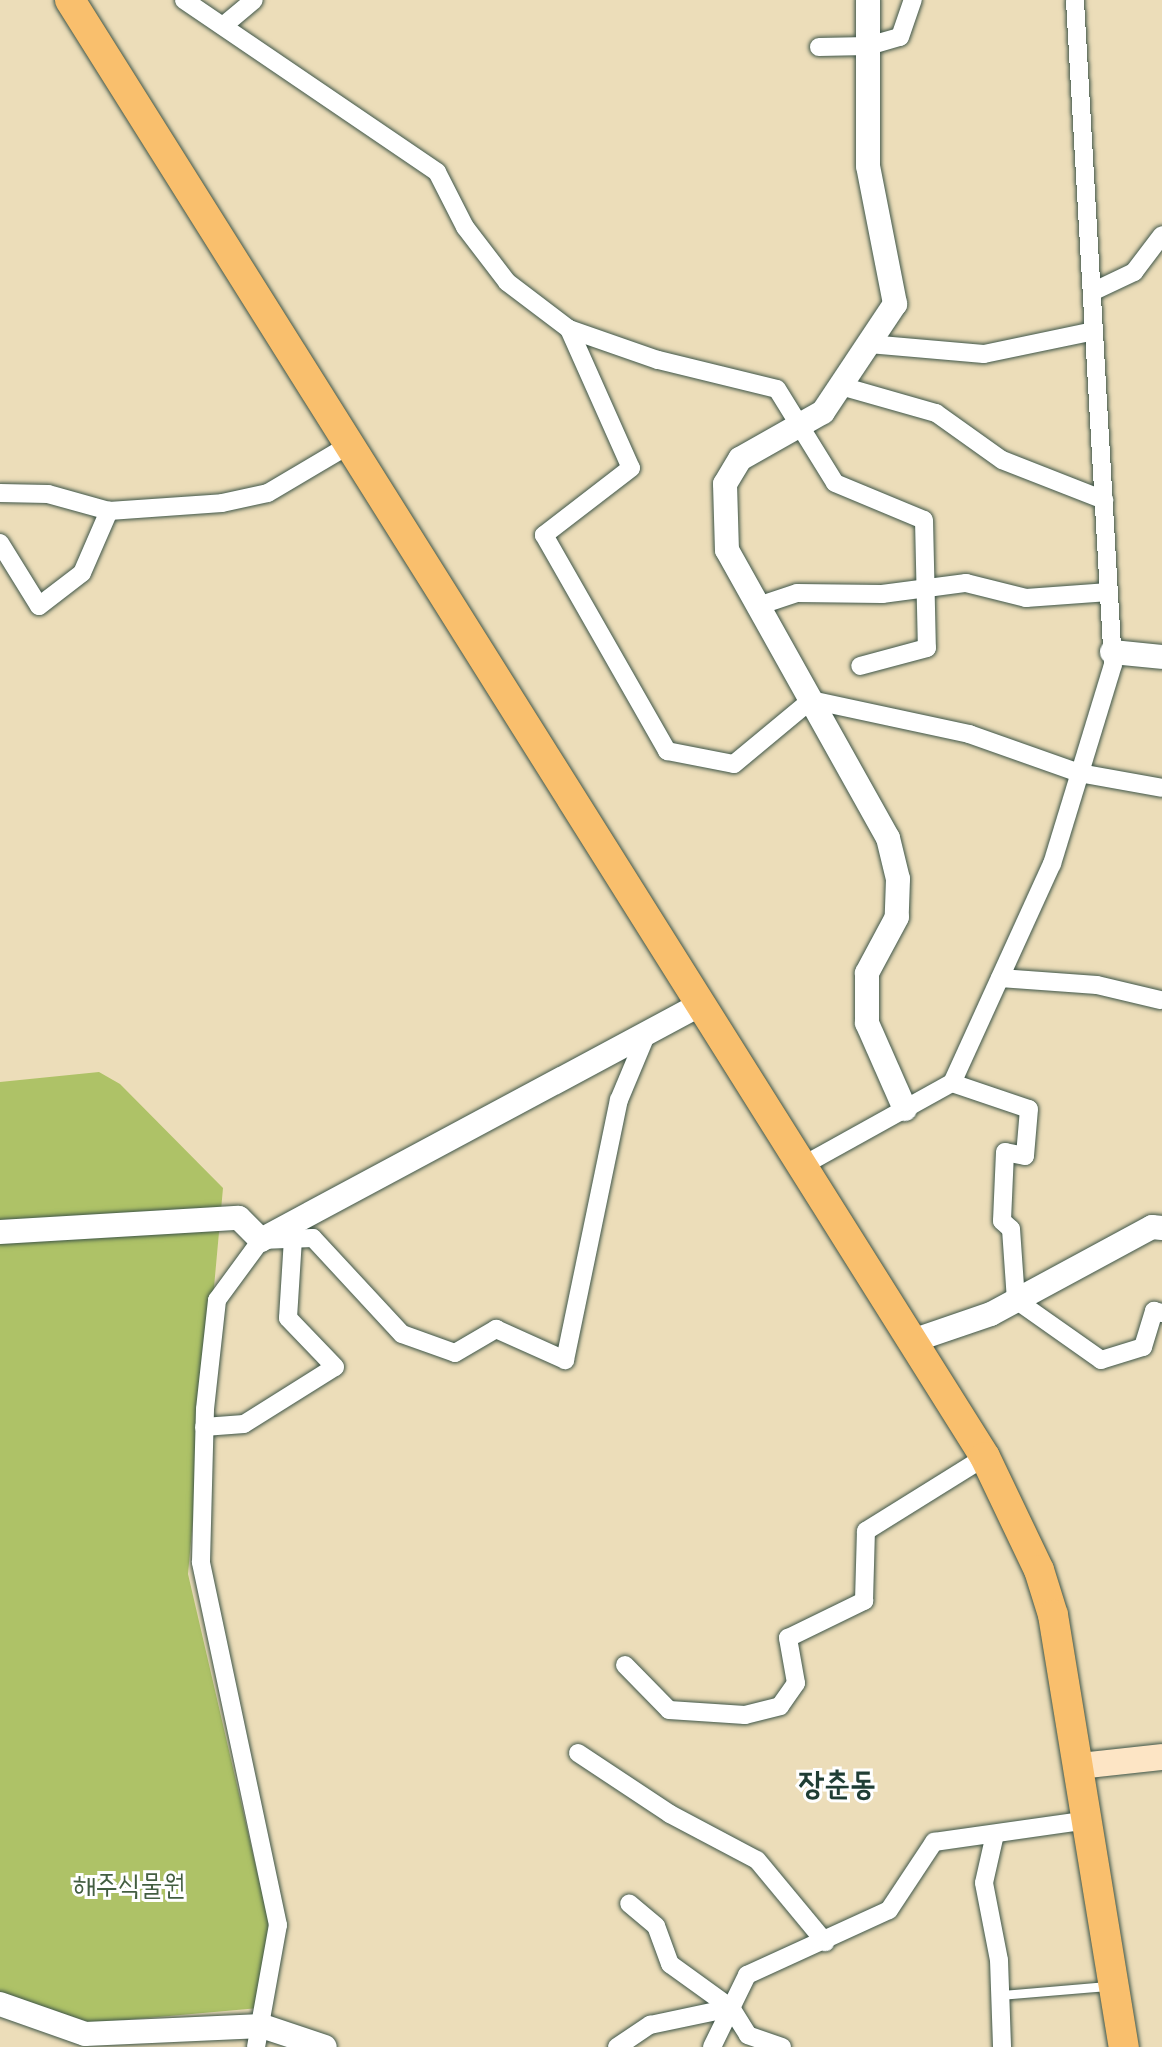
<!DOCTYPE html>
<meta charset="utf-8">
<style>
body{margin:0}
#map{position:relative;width:1162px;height:2047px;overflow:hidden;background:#ecddb9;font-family:Kalam,"Poor Story",sans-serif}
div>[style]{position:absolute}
.green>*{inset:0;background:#aec267}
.roads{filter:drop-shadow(0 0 2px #3e5548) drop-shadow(0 0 2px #3e5548)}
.service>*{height:9px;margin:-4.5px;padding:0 4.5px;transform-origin:4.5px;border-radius:4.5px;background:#fff}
.minor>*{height:18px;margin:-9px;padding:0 9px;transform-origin:9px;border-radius:9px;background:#fff}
.tertiary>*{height:24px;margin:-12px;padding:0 12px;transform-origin:12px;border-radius:12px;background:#fff}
.secondary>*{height:26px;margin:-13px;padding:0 13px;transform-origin:13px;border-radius:13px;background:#fde5c5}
.primary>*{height:30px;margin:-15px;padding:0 15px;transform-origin:15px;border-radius:15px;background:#f9bf6d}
span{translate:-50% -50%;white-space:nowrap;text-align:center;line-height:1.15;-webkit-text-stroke:6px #fff;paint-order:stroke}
.park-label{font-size:28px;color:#435e41}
.quarter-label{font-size:32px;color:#1f3d34;font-weight:700}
</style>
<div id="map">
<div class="green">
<div style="clip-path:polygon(99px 1072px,120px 1084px,223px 1188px,188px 1574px,269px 1923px,260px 2008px,91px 2023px,0 1992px,0 1082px)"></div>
</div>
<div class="roads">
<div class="service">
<div style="left:1001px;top:1995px;width:108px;rotate:-4.8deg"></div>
</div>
<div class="minor">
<div style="left:184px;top:0;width:306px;rotate:34.2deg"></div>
<div style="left:437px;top:172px;width:62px;rotate:63deg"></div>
<div style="left:465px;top:227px;width:69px;rotate:52.6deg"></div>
<div style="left:507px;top:282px;width:78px;rotate:37.2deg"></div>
<div style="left:569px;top:329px;width:152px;rotate:66deg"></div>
<div style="left:631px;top:468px;width:110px;rotate:142.4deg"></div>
<div style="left:544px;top:535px;width:249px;rotate:60.3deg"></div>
<div style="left:667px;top:751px;width:68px;rotate:11deg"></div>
<div style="left:734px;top:764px;width:100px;rotate:-39.7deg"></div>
<div style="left:811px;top:700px;width:162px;rotate:12.1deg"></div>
<div style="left:969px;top:734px;width:117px;rotate:19.5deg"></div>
<div style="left:1079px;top:773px;width:84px;rotate:10.2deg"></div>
<div style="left:223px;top:26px;width:40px;rotate:-40deg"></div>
<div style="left:819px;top:47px;width:49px;rotate:-1.2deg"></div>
<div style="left:868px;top:46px;width:33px;rotate:-16deg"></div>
<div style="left:900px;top:37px;width:39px;rotate:-71deg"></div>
<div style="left:1092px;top:292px;width:47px;rotate:-25.5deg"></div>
<div style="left:1134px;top:272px;width:46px;rotate:-52.9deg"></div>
<div style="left:569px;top:329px;width:94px;rotate:19.2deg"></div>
<div style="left:658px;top:360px;width:122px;rotate:13.7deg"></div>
<div style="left:777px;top:389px;width:110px;rotate:58.3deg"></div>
<div style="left:835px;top:483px;width:96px;rotate:22.6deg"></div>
<div style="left:924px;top:520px;width:128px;rotate:88.7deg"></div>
<div style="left:927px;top:648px;width:69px;rotate:165deg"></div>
<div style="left:869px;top:344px;width:115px;rotate:5deg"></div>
<div style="left:984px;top:354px;width:112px;rotate:-11.8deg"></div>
<div style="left:841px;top:386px;width:99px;rotate:15.9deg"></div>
<div style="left:936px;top:413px;width:81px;rotate:35.5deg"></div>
<div style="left:1002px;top:460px;width:110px;rotate:21.4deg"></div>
<div style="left:0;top:493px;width:48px;rotate:1.2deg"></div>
<div style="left:48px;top:494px;width:63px;rotate:15.6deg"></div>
<div style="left:109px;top:511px;width:113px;rotate:-4deg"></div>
<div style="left:222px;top:503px;width:47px;rotate:-12.3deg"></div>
<div style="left:268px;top:493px;width:94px;rotate:-30.7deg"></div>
<div style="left:0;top:543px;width:74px;rotate:58.2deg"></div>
<div style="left:39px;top:606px;width:54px;rotate:-37.5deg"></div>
<div style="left:82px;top:573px;width:68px;rotate:-66.5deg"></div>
<div style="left:758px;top:606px;width:41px;rotate:-18.4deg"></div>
<div style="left:797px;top:593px;width:85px;rotate:0.7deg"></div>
<div style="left:882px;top:594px;width:85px;rotate:-7.5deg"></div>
<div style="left:966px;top:583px;width:62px;rotate:14deg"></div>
<div style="left:1026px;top:598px;width:83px;rotate:-4.1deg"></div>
<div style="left:1000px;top:978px;width:97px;rotate:4.1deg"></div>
<div style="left:1097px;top:985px;width:65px;rotate:13.4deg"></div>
<div style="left:952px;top:1083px;width:81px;rotate:18.7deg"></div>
<div style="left:1029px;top:1109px;width:47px;rotate:94.9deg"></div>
<div style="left:1025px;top:1156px;width:20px;rotate:-169deg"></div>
<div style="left:1005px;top:1152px;width:69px;rotate:92.5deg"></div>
<div style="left:1002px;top:1221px;width:12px;rotate:42deg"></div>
<div style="left:1011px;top:1229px;width:71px;rotate:86deg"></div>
<div style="left:1016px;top:1300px;width:104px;rotate:35.2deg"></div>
<div style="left:1101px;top:1360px;width:44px;rotate:-17.2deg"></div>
<div style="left:1143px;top:1347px;width:38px;rotate:-73deg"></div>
<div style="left:1154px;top:1311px;width:8px;rotate:14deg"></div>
<div style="left:802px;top:1166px;width:171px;rotate:-29deg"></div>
<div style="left:952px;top:1083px;width:241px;rotate:-65.5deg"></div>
<div style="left:1052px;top:864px;width:209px;rotate:-73deg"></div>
<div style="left:1113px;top:664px;width:665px;rotate:-93.28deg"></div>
<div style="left:204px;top:1427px;width:40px;rotate:-4.3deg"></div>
<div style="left:244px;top:1424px;width:107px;rotate:-32.1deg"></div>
<div style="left:335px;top:1367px;width:68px;rotate:-133.8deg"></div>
<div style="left:288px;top:1318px;width:79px;rotate:-86.4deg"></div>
<div style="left:625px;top:1665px;width:63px;rotate:45.6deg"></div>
<div style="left:669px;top:1710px;width:76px;rotate:3.8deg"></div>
<div style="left:745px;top:1715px;width:36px;rotate:-14deg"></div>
<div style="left:780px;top:1706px;width:28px;rotate:-55deg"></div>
<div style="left:796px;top:1683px;width:46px;rotate:-100.1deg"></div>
<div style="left:788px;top:1638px;width:85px;rotate:-26deg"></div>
<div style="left:864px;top:1601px;width:70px;rotate:-88.4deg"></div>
<div style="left:866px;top:1531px;width:140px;rotate:-31.9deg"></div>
<div style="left:578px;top:1753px;width:110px;rotate:33.5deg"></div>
<div style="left:670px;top:1814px;width:98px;rotate:27.9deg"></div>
<div style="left:757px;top:1860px;width:107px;rotate:50.3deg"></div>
<div style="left:995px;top:1834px;width:50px;rotate:102.7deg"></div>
<div style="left:984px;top:1883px;width:78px;rotate:79deg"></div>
<div style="left:999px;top:1960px;width:87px;rotate:88deg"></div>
<div style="left:256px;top:2047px;width:124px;rotate:-79.8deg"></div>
<div style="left:278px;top:1925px;width:371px;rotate:-102deg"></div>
<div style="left:201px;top:1562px;width:153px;rotate:-88.5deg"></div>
<div style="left:205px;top:1409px;width:110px;rotate:-83.7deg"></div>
<div style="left:217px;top:1300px;width:74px;rotate:-53.7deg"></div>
<div style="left:261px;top:1240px;width:52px;rotate:-2.2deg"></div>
<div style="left:313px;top:1238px;width:131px;rotate:47.2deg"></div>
<div style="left:402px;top:1334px;width:56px;rotate:19.7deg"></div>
<div style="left:455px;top:1353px;width:48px;rotate:-30.3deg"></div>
<div style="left:496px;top:1329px;width:76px;rotate:24.2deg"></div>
<div style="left:565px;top:1360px;width:266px;rotate:-78.3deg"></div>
<div style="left:619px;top:1100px;width:73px;rotate:-67.3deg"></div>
<div style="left:617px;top:2047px;width:40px;rotate:-34deg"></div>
<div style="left:650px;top:2025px;width:83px;rotate:-11.9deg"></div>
<div style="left:731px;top:2008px;width:75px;rotate:-144.2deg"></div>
<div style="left:670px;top:1964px;width:40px;rotate:-110.2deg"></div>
<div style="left:656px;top:1926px;width:35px;rotate:-140deg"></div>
<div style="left:712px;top:2047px;width:43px;rotate:-64deg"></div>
<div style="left:782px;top:2047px;width:36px;rotate:-161deg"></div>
<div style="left:748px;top:2035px;width:32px;rotate:-122deg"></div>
<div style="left:731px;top:2008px;width:37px;rotate:-64deg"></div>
<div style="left:747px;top:1975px;width:156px;rotate:-24.6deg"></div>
<div style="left:889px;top:1910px;width:82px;rotate:-56.5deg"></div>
<div style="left:934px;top:1842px;width:157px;rotate:-8.1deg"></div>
</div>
<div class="tertiary">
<div style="left:868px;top:0;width:166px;rotate:90deg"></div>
<div style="left:868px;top:166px;width:141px;rotate:78.9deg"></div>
<div style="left:895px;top:304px;width:130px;rotate:123.7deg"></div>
<div style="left:823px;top:412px;width:95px;rotate:150.5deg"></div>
<div style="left:740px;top:459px;width:29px;rotate:121deg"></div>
<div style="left:725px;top:484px;width:66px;rotate:88.3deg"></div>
<div style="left:727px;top:550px;width:330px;rotate:60.8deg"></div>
<div style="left:888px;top:838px;width:42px;rotate:76.3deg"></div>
<div style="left:898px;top:879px;width:38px;rotate:92deg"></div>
<div style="left:897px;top:917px;width:64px;rotate:118.2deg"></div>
<div style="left:867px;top:973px;width:50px;rotate:90deg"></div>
<div style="left:867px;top:1023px;width:94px;rotate:66.2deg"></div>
<div style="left:1112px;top:652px;width:50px;rotate:5.7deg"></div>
<div style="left:0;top:1232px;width:239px;rotate:-3.4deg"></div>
<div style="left:239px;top:1218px;width:31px;rotate:45deg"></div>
<div style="left:261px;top:1240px;width:499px;rotate:-28.2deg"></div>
<div style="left:912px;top:1341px;width:83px;rotate:-18.9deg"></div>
<div style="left:991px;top:1314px;width:183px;rotate:-28.4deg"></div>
<div style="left:1152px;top:1227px;width:10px;rotate:6deg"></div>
<div style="left:0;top:2004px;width:90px;rotate:19.4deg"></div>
<div style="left:85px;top:2034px;width:177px;rotate:-2.6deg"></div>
<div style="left:262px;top:2026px;width:66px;rotate:18.4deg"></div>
</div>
<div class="secondary">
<div style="left:1080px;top:1766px;width:82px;rotate:-6.3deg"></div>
</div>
<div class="primary">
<div style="left:70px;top:0;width:1720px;rotate:57.87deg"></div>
<div style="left:985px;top:1457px;width:125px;rotate:64.5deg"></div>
<div style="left:1039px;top:1570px;width:47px;rotate:72.7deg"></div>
<div style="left:1053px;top:1615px;width:438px;rotate:80.7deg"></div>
</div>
</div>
<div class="park-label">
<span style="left:129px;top:1887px">해주식물원</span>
</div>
<div class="quarter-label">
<span style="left:837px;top:1786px">장춘동</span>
</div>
</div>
